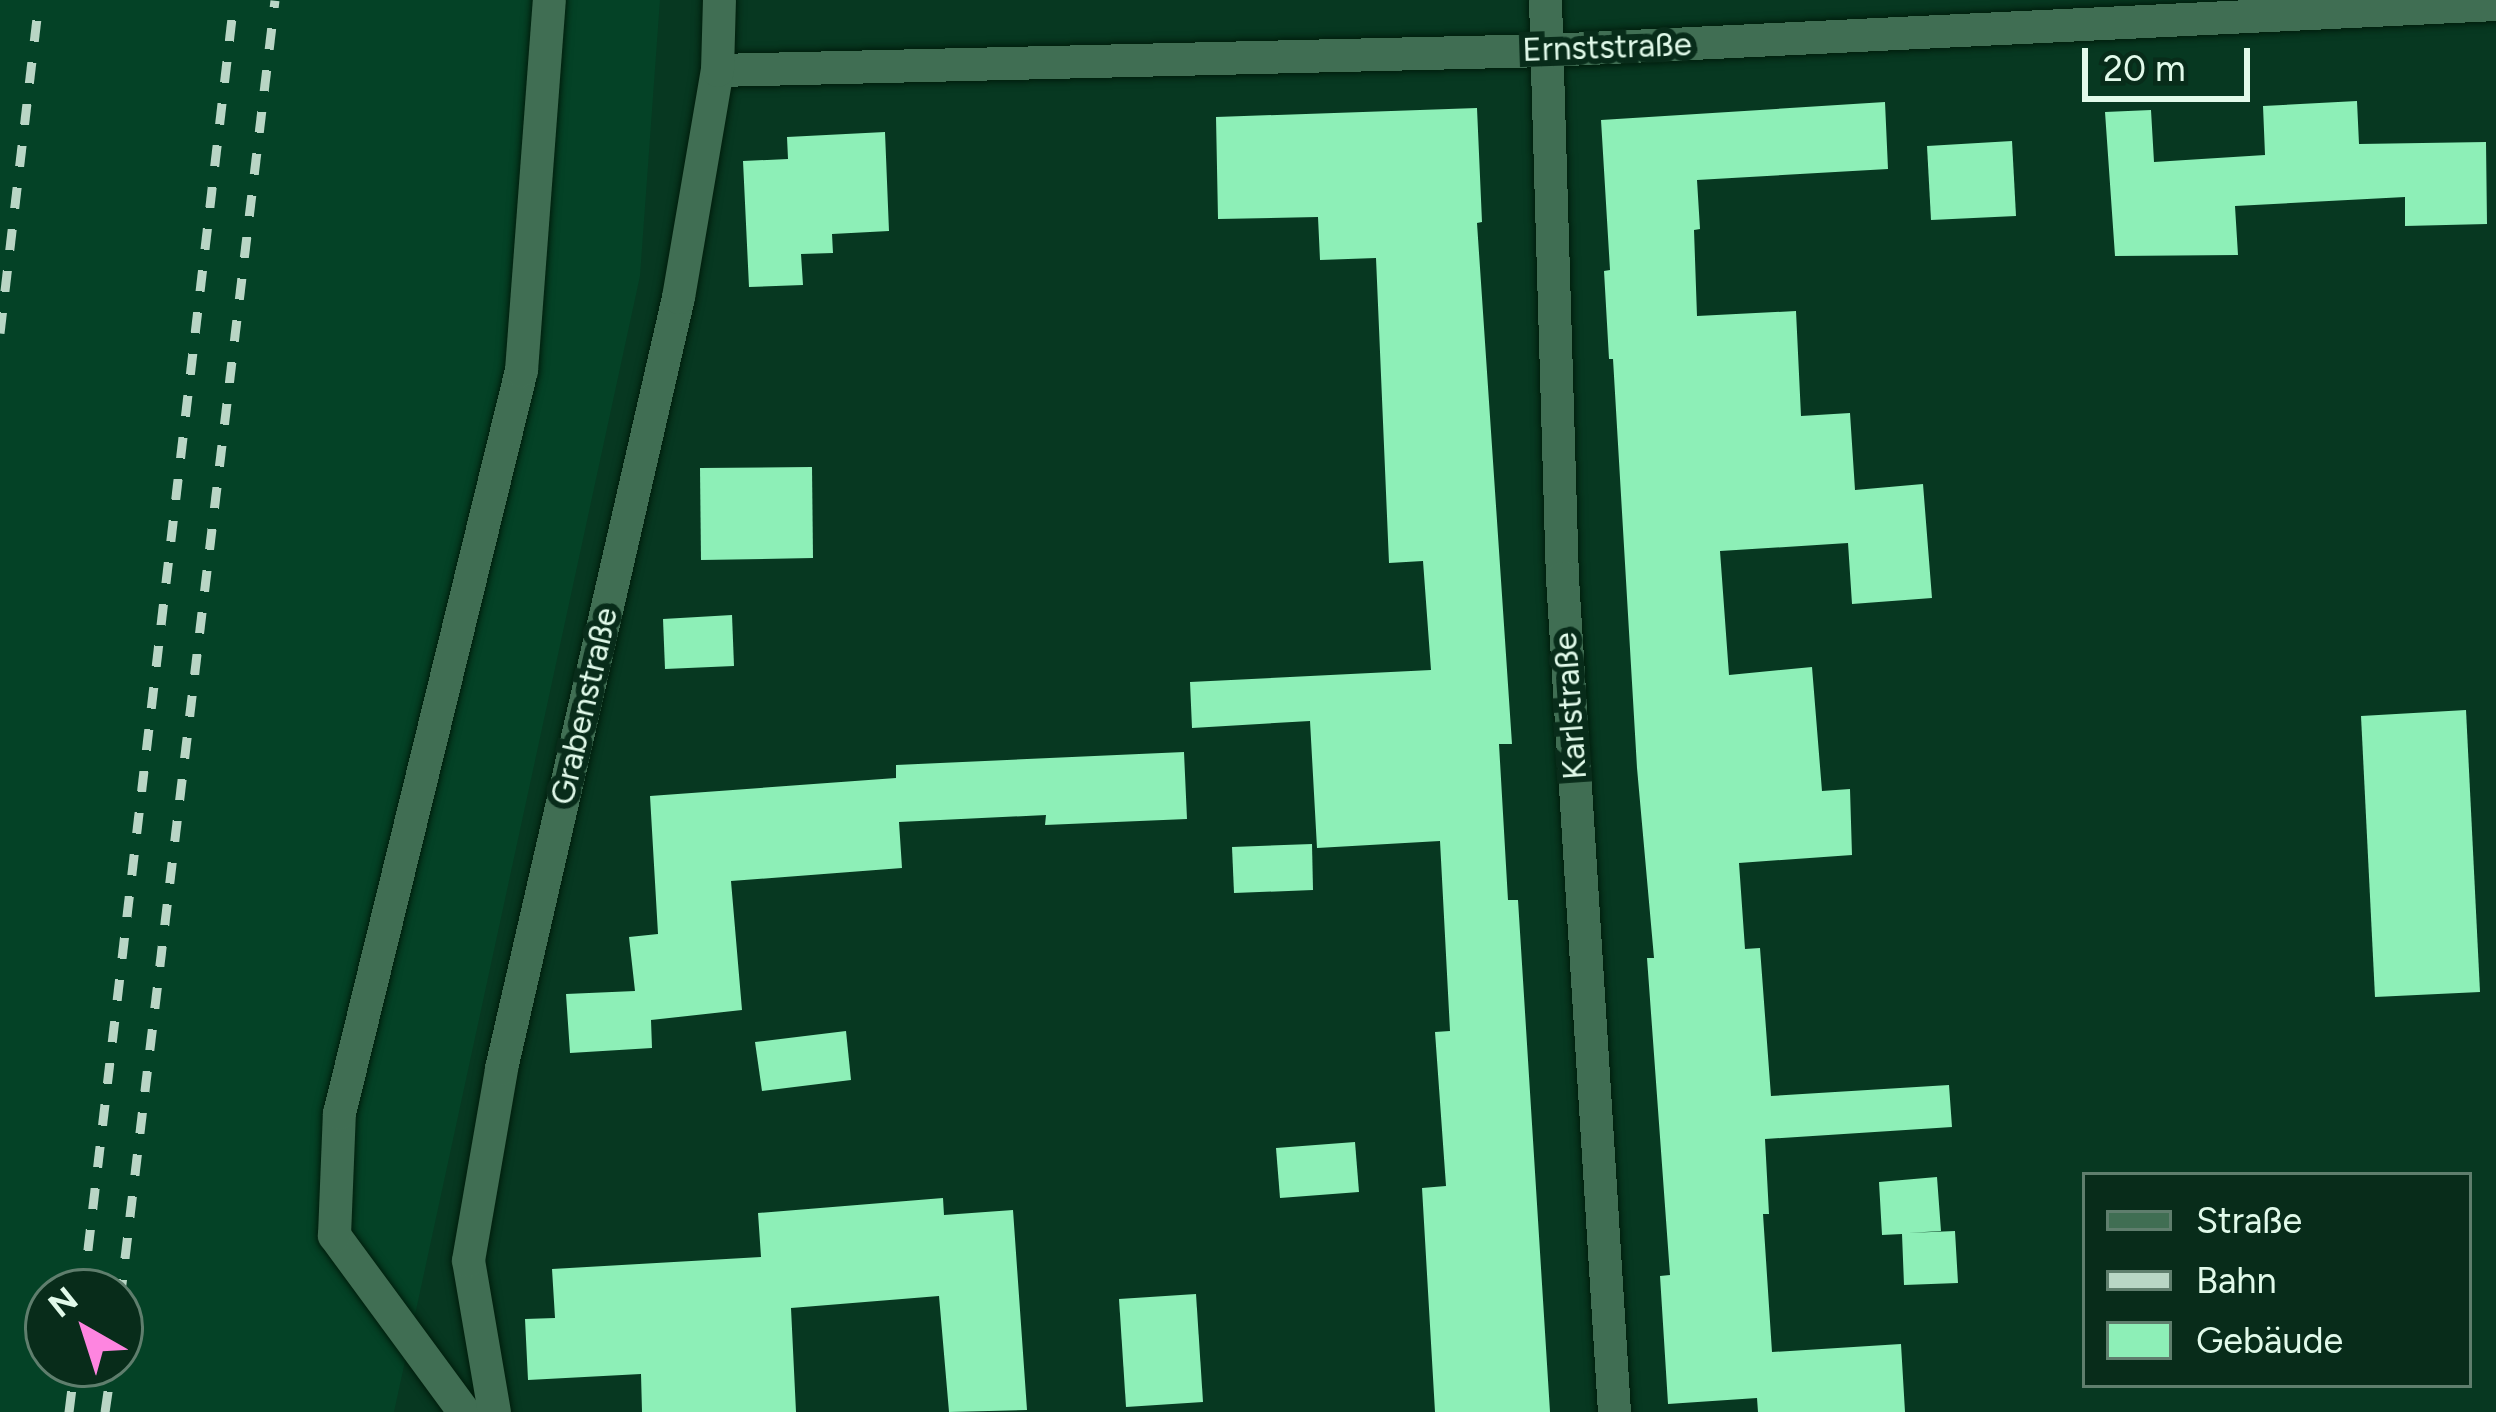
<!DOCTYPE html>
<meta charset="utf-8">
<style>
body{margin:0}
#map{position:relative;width:2496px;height:1412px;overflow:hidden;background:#073821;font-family:Figtree,sans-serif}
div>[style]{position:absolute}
.built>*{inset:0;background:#044226}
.building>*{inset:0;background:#8defb7}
.roads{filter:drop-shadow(0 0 3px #001d0c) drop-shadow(0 0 3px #001d0c)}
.service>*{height:33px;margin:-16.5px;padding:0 16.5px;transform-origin:16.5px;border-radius:16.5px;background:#406e53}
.minor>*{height:33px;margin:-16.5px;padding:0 16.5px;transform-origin:16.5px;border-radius:16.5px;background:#406e53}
.rail>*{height:9px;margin-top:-4.5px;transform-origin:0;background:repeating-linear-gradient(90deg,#b9d6c5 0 21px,transparent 0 42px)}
span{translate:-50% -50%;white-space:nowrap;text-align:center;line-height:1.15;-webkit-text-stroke:12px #082c1a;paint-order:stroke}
.street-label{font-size:33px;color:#e1faea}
.legend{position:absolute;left:2082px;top:1172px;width:390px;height:216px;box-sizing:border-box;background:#082c1a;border:3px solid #5f7e6d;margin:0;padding:15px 21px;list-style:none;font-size:36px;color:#e1faea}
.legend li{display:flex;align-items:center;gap:24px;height:60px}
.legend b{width:60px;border:3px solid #5f7e6d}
.north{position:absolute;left:24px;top:1268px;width:120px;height:120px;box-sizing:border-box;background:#082c1a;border:3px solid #5f7e6d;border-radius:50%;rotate:321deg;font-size:33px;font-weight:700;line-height:48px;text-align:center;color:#e1faea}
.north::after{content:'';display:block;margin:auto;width:42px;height:54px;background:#fe85e0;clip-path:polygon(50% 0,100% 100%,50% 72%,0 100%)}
.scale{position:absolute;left:2082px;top:48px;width:168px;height:54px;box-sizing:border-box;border:6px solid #e1faea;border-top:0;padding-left:15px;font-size:36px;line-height:42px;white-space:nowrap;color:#e1faea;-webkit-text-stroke:9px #082c1a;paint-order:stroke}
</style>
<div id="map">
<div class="built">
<div style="clip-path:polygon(evenodd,0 0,660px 0,640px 276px,394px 1412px,0 1412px,0 0,48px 1292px,120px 1292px,120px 1364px,48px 1364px,48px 1292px)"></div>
</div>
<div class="building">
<div style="clip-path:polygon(2357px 101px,2359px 144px,2486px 142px,2487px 224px,2405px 226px,2405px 197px,2235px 206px,2238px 255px,2115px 256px,2105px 112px,2151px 110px,2154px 162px,2265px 155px,2263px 106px)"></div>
<div style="clip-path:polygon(1885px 102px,1888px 169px,1697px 180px,1700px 229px,1694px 230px,1697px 316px,1796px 311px,1801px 416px,1850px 413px,1855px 490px,1923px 484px,1932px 598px,1852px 604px,1848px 543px,1720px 551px,1729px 675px,1812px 667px,1822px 791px,1850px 789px,1852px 855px,1739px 863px,1745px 949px,1760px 948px,1771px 1096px,1949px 1085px,1952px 1127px,1765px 1139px,1769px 1214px,1763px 1214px,1772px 1352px,1901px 1344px,1905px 1412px,1758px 1412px,1757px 1398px,1668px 1404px,1660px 1276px,1670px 1275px,1647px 958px,1654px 958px,1637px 768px,1613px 359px,1609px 359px,1604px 271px,1610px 270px,1601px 120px)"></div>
<div style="clip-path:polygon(1477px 108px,1482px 222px,1477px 223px,1512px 744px,1499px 744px,1508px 900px,1518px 900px,1550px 1412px,1435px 1412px,1422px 1188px,1446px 1186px,1435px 1032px,1450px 1031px,1440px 841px,1317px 848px,1310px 721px,1192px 728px,1190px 682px,1431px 670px,1423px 561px,1389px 563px,1376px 258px,1320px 260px,1318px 217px,1218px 219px,1216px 117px)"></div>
<div style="clip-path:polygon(885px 132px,889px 231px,832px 234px,833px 253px,801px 254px,803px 285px,749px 287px,743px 161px,788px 159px,787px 137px)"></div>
<div style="clip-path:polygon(2012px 141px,2016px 216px,1931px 220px,1927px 146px)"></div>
<div style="clip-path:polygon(812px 467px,813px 558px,701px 560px,700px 468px)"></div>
<div style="clip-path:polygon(732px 615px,734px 666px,665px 669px,663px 619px)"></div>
<div style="clip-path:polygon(2466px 710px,2480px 992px,2375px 997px,2361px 716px)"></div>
<div style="clip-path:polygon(1184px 752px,1187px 819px,1045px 825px,1046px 815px,899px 822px,902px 868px,731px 881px,742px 1010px,651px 1020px,652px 1048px,570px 1053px,566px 994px,635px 991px,629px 937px,658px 934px,650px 796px,896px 778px,896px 765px)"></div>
<div style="clip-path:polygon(1312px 844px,1313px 890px,1234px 893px,1232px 847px)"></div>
<div style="clip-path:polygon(846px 1031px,851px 1080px,762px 1091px,755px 1042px)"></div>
<div style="clip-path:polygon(1355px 1142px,1359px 1192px,1280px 1198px,1276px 1148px)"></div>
<div style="clip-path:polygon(1937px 1177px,1941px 1231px,1908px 1233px,1955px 1231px,1958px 1283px,1904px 1285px,1902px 1234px,1882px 1235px,1879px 1182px)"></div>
<div style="clip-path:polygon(943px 1198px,944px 1215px,1013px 1210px,1027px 1410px,949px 1412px,939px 1296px,791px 1308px,796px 1412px,642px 1412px,641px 1374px,528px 1380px,525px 1319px,555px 1318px,552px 1269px,761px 1257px,758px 1213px)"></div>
<div style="clip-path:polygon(1196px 1294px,1203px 1402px,1126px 1407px,1119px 1299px)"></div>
</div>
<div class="roads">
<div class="service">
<div style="left:464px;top:1412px;width:220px;rotate:-126.3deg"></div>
<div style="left:334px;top:1235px;width:122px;rotate:-87.7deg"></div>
<div style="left:339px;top:1113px;width:765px;rotate:-76.24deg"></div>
<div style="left:521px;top:370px;width:371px;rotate:-85.7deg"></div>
<div style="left:494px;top:1412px;width:154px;rotate:-99.7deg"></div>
<div style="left:468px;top:1260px;width:195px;rotate:-80.2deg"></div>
</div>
<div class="minor">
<div style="left:1545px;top:0;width:578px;rotate:88.32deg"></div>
<div style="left:1562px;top:578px;width:836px;rotate:86.43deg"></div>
<div style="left:717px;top:70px;width:831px;rotate:-1.38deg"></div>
<div style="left:1548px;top:50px;width:949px;rotate:-2.78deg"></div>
<div style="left:501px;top:1068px;width:791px;rotate:-77.07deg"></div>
<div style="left:678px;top:297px;width:230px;rotate:-80.3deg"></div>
<div style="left:717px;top:70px;width:70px;rotate:-88.4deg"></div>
</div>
</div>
<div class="rail">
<div style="left:0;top:333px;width:335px;rotate:-83.3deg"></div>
<div style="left:83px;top:1292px;width:1301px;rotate:-83.33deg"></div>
<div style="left:120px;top:1300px;width:1309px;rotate:-83.2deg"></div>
<div style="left:69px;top:1412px;width:48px;rotate:-82.9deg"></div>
<div style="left:105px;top:1412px;width:49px;rotate:-81.7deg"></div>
</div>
<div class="street-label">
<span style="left:1607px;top:47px;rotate:-2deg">Ernststraße</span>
<span style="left:584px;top:706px;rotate:-77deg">Grabenstraße</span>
<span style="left:1570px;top:706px;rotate:-94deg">Karlstraße</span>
</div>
<ul class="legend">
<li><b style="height:15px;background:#406e53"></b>Straße</li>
<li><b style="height:15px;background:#b9d6c5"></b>Bahn</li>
<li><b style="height:33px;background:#8defb7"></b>Gebäude</li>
</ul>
<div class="north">N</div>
<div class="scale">20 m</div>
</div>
